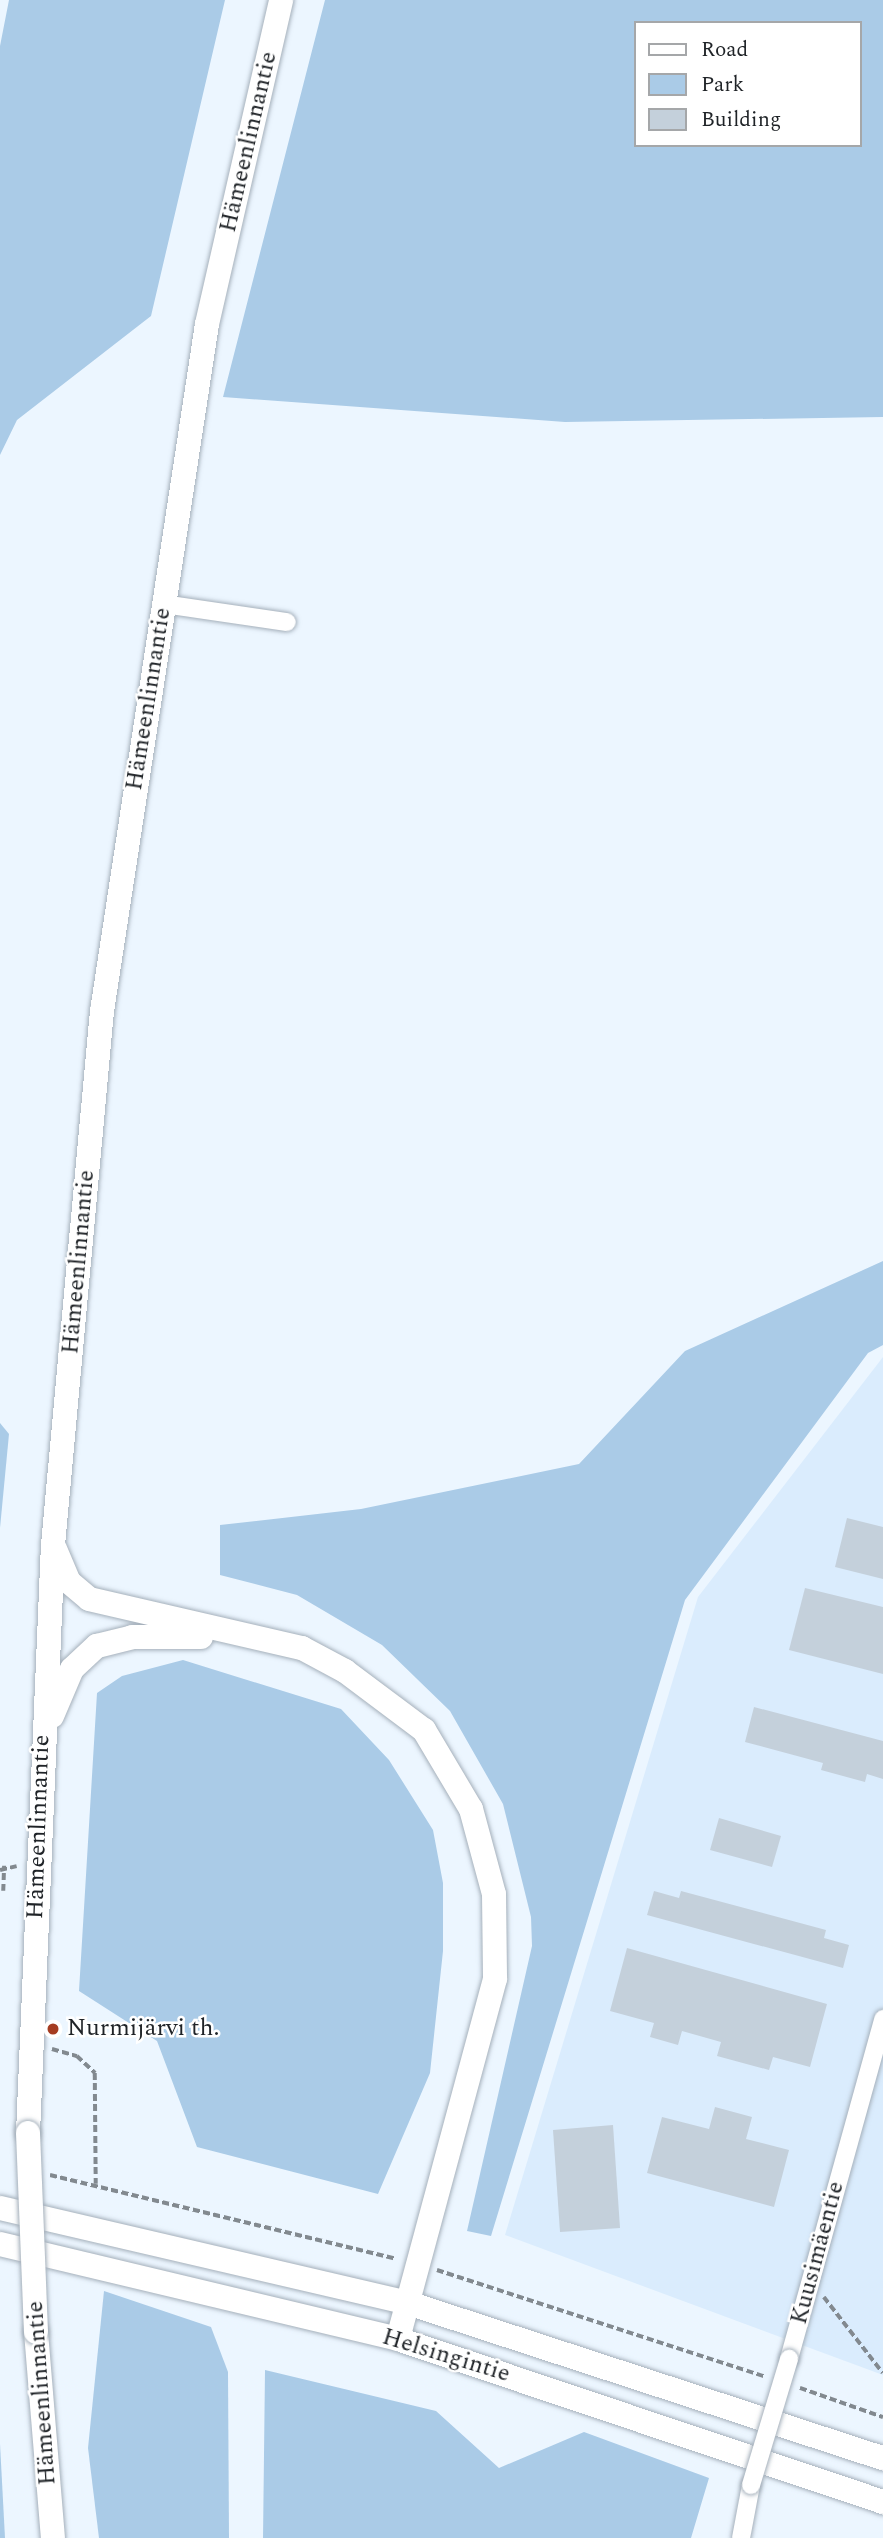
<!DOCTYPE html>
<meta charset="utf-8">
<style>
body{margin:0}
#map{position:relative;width:883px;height:2538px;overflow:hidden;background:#ecf6ff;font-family:Spectral,serif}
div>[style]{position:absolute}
.built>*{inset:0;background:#daecfd}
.green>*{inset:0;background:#aacbe7}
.building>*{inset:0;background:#c4d0db}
.path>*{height:3.5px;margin-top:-1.75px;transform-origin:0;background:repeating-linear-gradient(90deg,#82898f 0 7px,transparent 0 10.5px)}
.roads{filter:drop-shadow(0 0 2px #a5b0bb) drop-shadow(0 0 2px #a5b0bb)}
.minor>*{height:18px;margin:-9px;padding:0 9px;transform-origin:9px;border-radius:9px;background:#fff}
.secondary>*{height:24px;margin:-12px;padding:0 12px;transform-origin:12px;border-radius:12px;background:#fff}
.bridges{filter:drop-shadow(0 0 2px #a5b0bb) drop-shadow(0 0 2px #a5b0bb)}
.minor-bridge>*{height:18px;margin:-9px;padding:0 9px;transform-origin:9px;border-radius:9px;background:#fff}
.secondary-bridge>*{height:24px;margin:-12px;padding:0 12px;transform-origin:12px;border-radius:12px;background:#fff}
.dots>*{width:19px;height:19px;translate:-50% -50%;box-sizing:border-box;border:4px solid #fff;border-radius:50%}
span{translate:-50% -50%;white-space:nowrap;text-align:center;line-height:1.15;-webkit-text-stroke:5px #fff;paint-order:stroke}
.street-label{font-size:24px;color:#1f2327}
.poi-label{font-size:24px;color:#1f2327}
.left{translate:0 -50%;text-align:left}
.legend{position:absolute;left:634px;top:21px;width:228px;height:126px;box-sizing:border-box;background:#fff;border:2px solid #a5a7a9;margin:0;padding:9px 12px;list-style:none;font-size:21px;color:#1f2327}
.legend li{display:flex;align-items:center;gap:14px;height:35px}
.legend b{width:35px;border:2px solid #a5a7a9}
</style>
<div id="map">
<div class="built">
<div style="clip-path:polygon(883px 1357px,883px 2375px,505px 2235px,698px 1597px)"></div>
</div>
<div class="green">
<div style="clip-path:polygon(9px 0,225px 0,151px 316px,17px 420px,0 455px,0 46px)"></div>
<div style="clip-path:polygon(evenodd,325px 0,883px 0,883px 417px,565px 422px,223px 397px,325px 0,636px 23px,860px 23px,860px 145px,636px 145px,636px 23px)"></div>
<div style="clip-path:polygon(883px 1261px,883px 1345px,868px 1353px,685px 1600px,491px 2236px,467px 2231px,532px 1946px,531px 1917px,503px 1804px,450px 1711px,382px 1645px,297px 1595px,220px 1575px,220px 1525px,361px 1509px,579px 1464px,685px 1351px)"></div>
<div style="clip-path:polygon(0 1423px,9px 1434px,0 1528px)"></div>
<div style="clip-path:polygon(183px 1660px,341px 1709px,389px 1760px,433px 1830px,443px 1883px,443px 1951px,430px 2073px,378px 2194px,197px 2147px,157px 2041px,79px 1991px,97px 1693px,122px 1676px)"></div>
<div style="clip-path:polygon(104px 2291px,211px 2327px,228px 2372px,229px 2538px,99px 2538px,88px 2448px)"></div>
<div style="clip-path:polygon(265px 2370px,436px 2411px,499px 2468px,584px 2432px,709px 2478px,691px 2538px,263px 2538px)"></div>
<div style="clip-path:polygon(0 2444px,5px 2538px,0 2538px)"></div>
</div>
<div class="building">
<div style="clip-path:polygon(847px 1518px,883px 1527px,883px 1579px,835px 1567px)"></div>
<div style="clip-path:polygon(805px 1588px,883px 1607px,883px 1674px,789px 1650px)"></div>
<div style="clip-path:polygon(754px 1707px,883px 1741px,883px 1779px,867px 1774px,865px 1782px,821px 1770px,823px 1763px,745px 1742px)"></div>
<div style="clip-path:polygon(719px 1818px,781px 1836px,772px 1867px,710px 1850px)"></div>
<div style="clip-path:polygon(654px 1891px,679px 1898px,681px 1891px,826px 1930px,824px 1938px,849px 1945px,843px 1968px,647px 1915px)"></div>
<div style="clip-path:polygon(627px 1948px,827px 2004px,810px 2067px,773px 2057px,769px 2070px,717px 2056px,721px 2042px,682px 2031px,678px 2045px,650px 2037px,654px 2023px,610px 2011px)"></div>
<div style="clip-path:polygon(715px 2107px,752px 2117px,746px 2139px,789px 2150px,774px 2207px,647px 2173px,662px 2117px,709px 2129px)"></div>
<div style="clip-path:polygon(613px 2125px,620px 2228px,560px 2232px,553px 2130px)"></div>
</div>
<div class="path">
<div style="left:0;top:1870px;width:17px;rotate:-13deg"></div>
<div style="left:3px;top:1891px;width:25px;rotate:-88deg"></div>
<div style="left:52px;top:2049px;width:26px;rotate:16deg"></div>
<div style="left:77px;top:2056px;width:25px;rotate:43deg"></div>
<div style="left:95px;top:2073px;width:111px;rotate:89.5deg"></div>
<div style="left:50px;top:2175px;width:356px;rotate:13.6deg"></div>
<div style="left:437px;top:2270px;width:346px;rotate:18deg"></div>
<div style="left:824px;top:2297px;width:96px;rotate:52.2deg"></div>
<div style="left:800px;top:2388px;width:88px;rotate:19.3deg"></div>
</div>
<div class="roads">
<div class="minor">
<div style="left:163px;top:604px;width:125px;rotate:8.3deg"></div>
<div style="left:789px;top:2359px;width:353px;rotate:-74.5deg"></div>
<div style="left:741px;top:2538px;width:54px;rotate:-79.3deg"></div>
</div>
<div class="secondary">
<div style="left:55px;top:1549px;width:36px;rotate:67deg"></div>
<div style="left:69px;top:1582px;width:26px;rotate:40deg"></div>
<div style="left:89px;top:1599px;width:219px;rotate:13deg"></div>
<div style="left:302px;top:1648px;width:49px;rotate:28.1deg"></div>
<div style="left:345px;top:1671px;width:99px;rotate:36.8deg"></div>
<div style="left:424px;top:1730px;width:92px;rotate:59.3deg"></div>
<div style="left:471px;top:1809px;width:88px;rotate:74.9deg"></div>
<div style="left:494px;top:1894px;width:85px;rotate:89.3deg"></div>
<div style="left:495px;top:1979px;width:373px;rotate:105.1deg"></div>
<div style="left:52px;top:1716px;width:51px;rotate:-66.9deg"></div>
<div style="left:72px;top:1669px;width:34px;rotate:-43deg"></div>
<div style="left:97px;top:1646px;width:36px;rotate:-14deg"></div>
<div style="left:132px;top:1637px;width:69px"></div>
<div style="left:28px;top:2133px;width:589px;rotate:-87.57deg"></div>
<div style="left:53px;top:1545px;width:536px;rotate:-84.76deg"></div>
<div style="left:102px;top:1011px;width:695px;rotate:-81.31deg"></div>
<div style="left:207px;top:324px;width:332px;rotate:-77.1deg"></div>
<div style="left:0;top:2208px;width:419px;rotate:13.1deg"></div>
<div style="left:408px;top:2303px;width:500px;rotate:18.1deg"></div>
<div style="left:0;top:2244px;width:409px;rotate:13.4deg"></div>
<div style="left:398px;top:2339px;width:512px;rotate:18.58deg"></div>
<div style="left:36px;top:2332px;width:207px;rotate:85.3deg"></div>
</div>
</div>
<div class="bridges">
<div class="minor-bridge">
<div style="left:751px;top:2485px;width:132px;rotate:-73.2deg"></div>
</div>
<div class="secondary-bridge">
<div style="left:28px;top:2133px;width:199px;rotate:87.7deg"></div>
</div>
</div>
<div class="dots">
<div style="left:53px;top:2029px;background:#a53c21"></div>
</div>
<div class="street-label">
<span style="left:249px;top:142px;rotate:-77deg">Hämeenlinnantie</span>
<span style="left:149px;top:699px;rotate:-81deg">Hämeenlinnantie</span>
<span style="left:79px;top:1262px;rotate:-85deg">Hämeenlinnantie</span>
<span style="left:39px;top:1827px;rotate:-88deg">Hämeenlinnantie</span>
<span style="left:818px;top:2253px;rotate:-75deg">Kuusimäentie</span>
<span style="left:446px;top:2356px;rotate:17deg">Helsingintie</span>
<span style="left:42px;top:2393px;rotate:-94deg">Hämeenlinnantie</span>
</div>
<div class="poi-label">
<span class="left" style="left:67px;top:2029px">Nurmijärvi th.</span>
</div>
<ul class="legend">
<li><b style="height:9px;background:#fff"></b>Road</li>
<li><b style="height:19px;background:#aacbe7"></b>Park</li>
<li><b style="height:19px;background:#c4d0db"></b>Building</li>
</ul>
</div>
